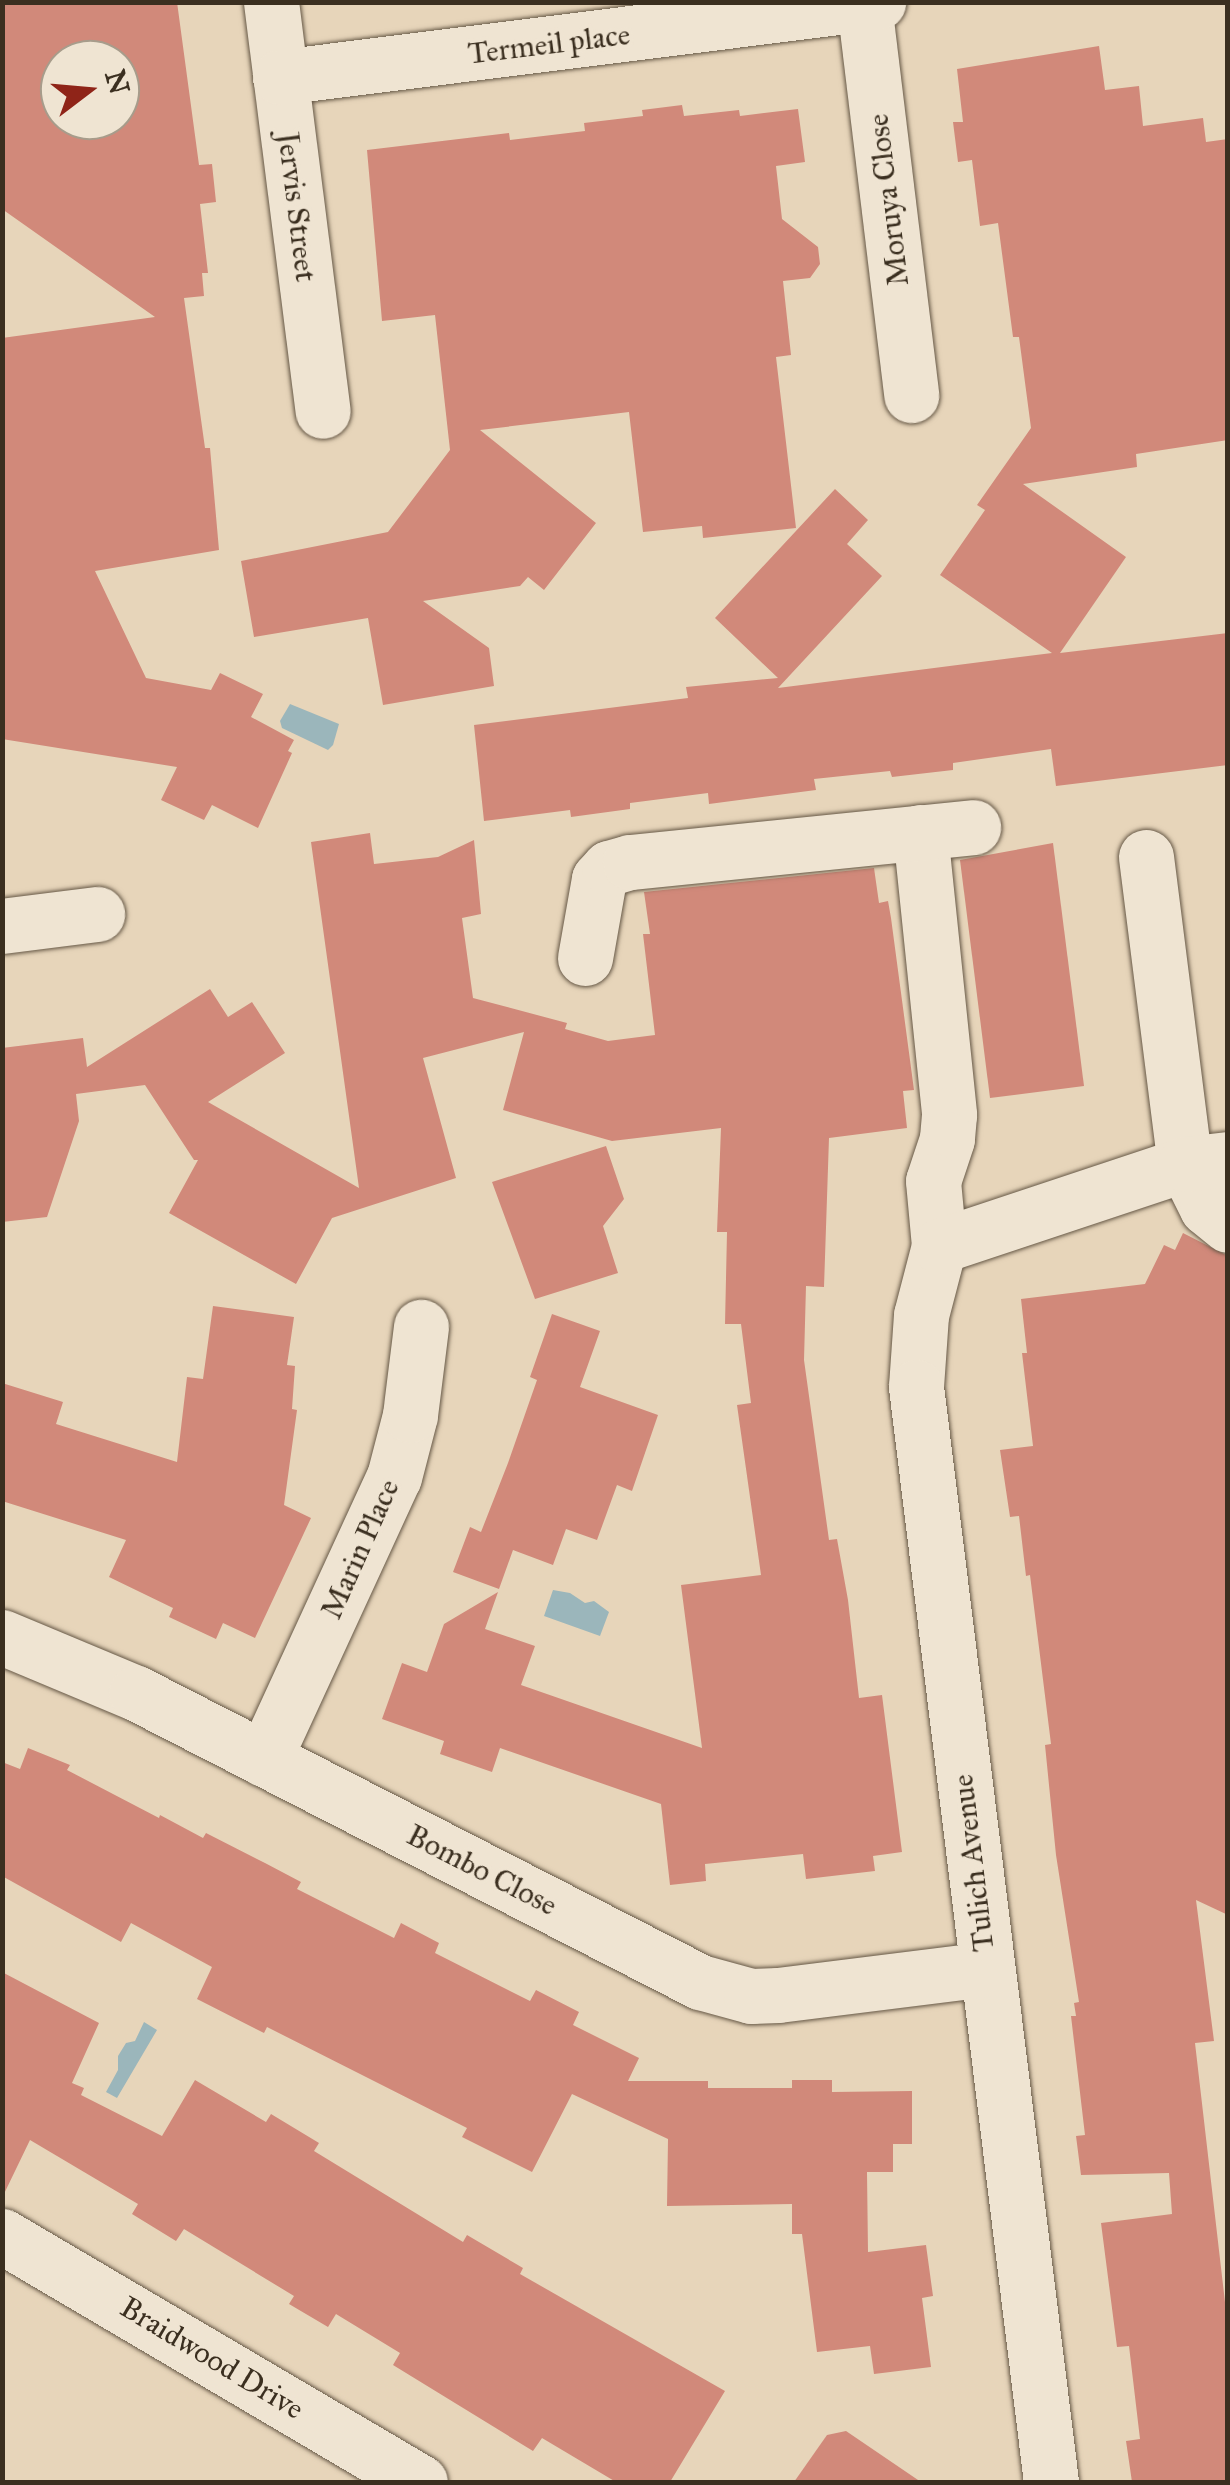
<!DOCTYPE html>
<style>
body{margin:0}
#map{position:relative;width:1230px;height:2485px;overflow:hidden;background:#e7d5ba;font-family:"IM FELL Great Primer",serif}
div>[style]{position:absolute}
.water>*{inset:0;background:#9bb6bb}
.building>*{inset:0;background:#d1897a}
.roads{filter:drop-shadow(0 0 2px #665846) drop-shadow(0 0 2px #665846)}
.minor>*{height:55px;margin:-27.5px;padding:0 27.5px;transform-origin:27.5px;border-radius:27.5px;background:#efe4d2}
span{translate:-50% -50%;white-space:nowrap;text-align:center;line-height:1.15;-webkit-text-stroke:8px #efe4d2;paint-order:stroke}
.street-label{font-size:30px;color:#3b2f20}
.frame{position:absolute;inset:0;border:5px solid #3b2f20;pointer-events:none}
.north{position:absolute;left:40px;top:40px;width:100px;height:100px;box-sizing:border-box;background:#efe4d2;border:2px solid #a79c8b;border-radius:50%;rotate:74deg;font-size:28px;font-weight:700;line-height:40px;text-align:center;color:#3b2f20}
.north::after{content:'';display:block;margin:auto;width:35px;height:45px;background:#8f2418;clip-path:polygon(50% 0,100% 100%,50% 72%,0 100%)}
</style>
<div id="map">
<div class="water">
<div style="clip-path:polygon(290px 704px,339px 724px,333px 745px,328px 750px,282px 728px,280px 721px)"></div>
<div style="clip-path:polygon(553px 1590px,570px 1593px,585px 1603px,594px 1601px,609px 1612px,600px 1636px,544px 1616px)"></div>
<div style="clip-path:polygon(144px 2022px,157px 2030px,117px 2098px,106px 2092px,118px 2070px,118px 2056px,126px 2043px,135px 2041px)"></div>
</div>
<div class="building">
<div style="clip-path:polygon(evenodd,2px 2px,177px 2px,199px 165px,212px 164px,216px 202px,200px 204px,208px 273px,202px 273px,204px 296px,184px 298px,205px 448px,210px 448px,219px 550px,95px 571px,146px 678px,211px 690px,220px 673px,263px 694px,251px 717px,294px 740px,288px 751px,292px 753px,258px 828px,212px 805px,204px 820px,161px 800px,177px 767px,2px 739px,2px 338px,155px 317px,2px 209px,2px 2px,60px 60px,120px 60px,120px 120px,60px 120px,60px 60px)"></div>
<div style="clip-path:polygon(1099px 46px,1105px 90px,1139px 86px,1143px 126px,1203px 118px,1206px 142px,1228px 139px,1228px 440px,1136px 454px,1137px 467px,1023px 484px,1126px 557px,1060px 653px,1228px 633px,1228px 765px,1056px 786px,1051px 749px,953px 763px,953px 770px,892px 777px,890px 771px,814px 779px,816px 790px,709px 804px,708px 793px,630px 803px,630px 809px,571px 817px,570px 810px,484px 821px,474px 725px,688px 698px,686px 687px,778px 678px,715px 618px,835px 489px,868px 520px,847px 544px,882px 576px,778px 688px,1052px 653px,940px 575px,985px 510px,977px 505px,1031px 428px,1019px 337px,1013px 337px,998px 223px,980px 226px,972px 160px,958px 162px,953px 122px,963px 122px,957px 69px)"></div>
<div style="clip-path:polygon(682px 105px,684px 116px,739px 110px,740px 116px,798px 109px,805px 162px,776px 166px,782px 219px,818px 247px,820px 264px,810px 278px,783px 281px,791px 355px,776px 357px,796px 528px,703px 538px,702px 526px,643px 532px,629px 412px,480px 430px,596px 523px,544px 590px,528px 577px,520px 586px,423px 601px,489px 648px,494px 686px,383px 705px,368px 618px,254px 637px,241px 561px,388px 532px,450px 450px,435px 315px,382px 321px,367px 150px,509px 133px,510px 140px,585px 131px,584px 123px,643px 116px,642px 110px)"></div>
<div style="clip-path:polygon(370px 833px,374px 864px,438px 857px,474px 840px,481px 914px,462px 918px,473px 998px,567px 1023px,565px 1029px,608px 1041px,655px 1035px,643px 934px,650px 934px,644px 892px,874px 868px,879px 903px,888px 901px,891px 918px,914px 1090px,903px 1091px,907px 1128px,829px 1138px,824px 1287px,806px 1286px,804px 1360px,829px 1540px,837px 1539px,848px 1600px,859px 1698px,882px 1695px,902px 1852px,873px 1856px,875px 1871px,806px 1879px,803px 1854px,705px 1864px,706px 1881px,670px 1885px,661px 1804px,500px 1748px,492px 1772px,440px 1754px,444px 1741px,382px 1719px,402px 1663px,427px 1672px,444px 1624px,498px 1592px,485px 1629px,535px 1646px,521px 1685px,702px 1748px,681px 1585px,761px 1575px,737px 1405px,751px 1403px,741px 1324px,725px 1324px,727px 1232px,717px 1232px,721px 1128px,612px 1141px,503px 1110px,524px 1032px,423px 1058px,456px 1178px,332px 1218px,296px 1284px,169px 1213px,198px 1160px,194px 1160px,145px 1085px,76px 1094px,79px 1121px,47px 1217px,2px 1222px,2px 1048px,83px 1038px,87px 1067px,210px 989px,228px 1017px,252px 1002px,285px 1053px,208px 1102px,359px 1188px,311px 842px)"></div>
<div style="clip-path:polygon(1053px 843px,1084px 1086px,990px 1098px,960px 860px)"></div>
<div style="clip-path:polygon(606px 1146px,624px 1199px,603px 1226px,618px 1273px,535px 1299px,492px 1182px)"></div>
<div style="clip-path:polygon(1183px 1233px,1228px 1256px,1228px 1915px,1196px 1900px,1214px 2041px,1195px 2043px,1228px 2328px,1228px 2482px,1132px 2482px,1126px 2441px,1140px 2439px,1129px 2346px,1117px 2347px,1101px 2223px,1172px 2214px,1169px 2173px,1081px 2175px,1076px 2136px,1085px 2135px,1071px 2016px,1076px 2016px,1074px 2003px,1079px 2002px,1056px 1855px,1045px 1745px,1051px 1744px,1030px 1575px,1026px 1576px,1019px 1516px,1010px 1517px,1000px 1450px,1033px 1446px,1022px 1353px,1027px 1353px,1021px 1299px,1145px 1284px,1164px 1245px,1175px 1250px)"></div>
<div style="clip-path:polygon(213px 1306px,294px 1317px,287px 1365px,295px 1366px,292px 1409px,297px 1410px,284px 1505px,311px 1518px,255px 1638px,223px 1623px,216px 1639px,169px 1617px,173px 1608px,109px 1577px,126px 1540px,2px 1501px,2px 1383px,63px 1402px,56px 1424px,177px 1462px,187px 1377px,203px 1379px)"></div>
<div style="clip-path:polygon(552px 1314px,600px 1331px,580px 1387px,658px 1415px,632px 1491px,617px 1485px,597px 1540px,566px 1529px,553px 1565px,513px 1550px,499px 1589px,453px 1572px,470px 1527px,481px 1532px,508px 1463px,537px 1380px,530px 1377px)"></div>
<div style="clip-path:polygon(28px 1748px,70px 1765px,67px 1770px,159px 1818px,160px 1815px,203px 1838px,206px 1833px,265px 1863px,301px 1882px,297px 1889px,394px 1938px,401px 1923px,439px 1943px,435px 1953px,530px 2001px,536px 1990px,579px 2012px,573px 2025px,639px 2058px,628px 2081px,708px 2081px,708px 2088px,792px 2088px,792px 2080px,832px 2080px,832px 2092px,912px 2091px,912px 2144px,893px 2144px,893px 2172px,867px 2172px,868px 2252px,926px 2245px,933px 2296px,922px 2298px,931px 2367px,874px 2374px,870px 2346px,817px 2352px,802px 2234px,792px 2234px,792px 2204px,667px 2206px,668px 2139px,572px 2094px,532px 2172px,462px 2137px,467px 2128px,267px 2027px,264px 2033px,197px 1999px,212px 1967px,131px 1923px,121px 1942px,2px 1876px,2px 1762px,20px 1769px)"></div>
<div style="clip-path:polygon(2px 1972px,99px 2023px,72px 2083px,84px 2088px,81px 2095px,162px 2136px,195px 2080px,266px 2122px,271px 2114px,319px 2143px,314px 2151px,463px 2242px,467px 2235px,523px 2268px,520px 2274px,725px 2391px,670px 2482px,616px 2482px,542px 2438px,533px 2451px,393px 2365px,400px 2353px,336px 2314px,328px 2327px,289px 2304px,294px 2296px,184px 2229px,176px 2241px,132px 2214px,138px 2204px,30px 2140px,2px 2198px)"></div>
<div style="clip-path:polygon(846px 2431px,921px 2482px,794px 2482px,827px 2435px)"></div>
</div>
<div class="roads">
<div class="minor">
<div style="left:271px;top:2px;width:412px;rotate:82.8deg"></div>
<div style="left:864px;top:4px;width:394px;rotate:83.1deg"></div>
<div style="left:280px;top:77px;width:603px;rotate:-7.15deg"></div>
<div style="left:920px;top:832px;width:284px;rotate:84.1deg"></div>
<div style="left:949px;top:1115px;width:24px;rotate:95deg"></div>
<div style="left:947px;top:1139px;width:44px;rotate:108.4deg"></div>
<div style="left:933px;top:1181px;width:65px;rotate:84.7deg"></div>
<div style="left:939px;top:1246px;width:71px;rotate:104.6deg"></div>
<div style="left:921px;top:1315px;width:72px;rotate:94deg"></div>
<div style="left:916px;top:1387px;width:1103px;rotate:82.97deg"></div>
<div style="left:1146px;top:857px;width:309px;rotate:82.8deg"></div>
<div style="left:1185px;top:1164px;width:49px;rotate:63.4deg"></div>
<div style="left:1207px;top:1208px;width:27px;rotate:39deg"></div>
<div style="left:2px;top:926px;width:96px;rotate:-7.2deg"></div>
<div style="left:585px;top:958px;width:80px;rotate:-80deg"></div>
<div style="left:599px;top:879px;width:15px;rotate:-48deg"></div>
<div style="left:609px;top:868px;width:22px;rotate:-16deg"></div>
<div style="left:630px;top:862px;width:345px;rotate:-5.8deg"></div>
<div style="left:939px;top:1246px;width:259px;rotate:-18.4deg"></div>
<div style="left:1185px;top:1164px;width:43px;rotate:-6.6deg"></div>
<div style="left:2px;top:1637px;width:145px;rotate:22.7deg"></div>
<div style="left:136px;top:1693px;width:634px;rotate:27.13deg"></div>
<div style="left:700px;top:1982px;width:53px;rotate:15.4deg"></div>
<div style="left:751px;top:1996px;width:27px;rotate:-2deg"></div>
<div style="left:778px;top:1995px;width:210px;rotate:-7.1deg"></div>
<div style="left:264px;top:1759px;width:311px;rotate:-65.3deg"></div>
<div style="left:394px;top:1477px;width:64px;rotate:-75.5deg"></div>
<div style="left:410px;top:1415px;width:89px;rotate:-82.9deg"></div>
<div style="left:2px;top:2236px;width:485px;rotate:30.5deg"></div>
</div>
</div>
<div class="street-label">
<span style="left:549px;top:44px;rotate:-7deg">Termeil place</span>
<span style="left:888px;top:200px;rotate:-97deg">Moruya Close</span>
<span style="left:297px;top:207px;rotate:83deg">Jervis Street</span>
<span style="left:360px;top:1549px;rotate:-66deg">Marin Place</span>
<span style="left:973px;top:1863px;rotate:-97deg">Tulich Avenue</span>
<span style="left:482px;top:1870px;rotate:27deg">Bombo Close</span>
<span style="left:212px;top:2358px;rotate:31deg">Braidwood Drive</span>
</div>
<div class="frame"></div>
<div class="north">N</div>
</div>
